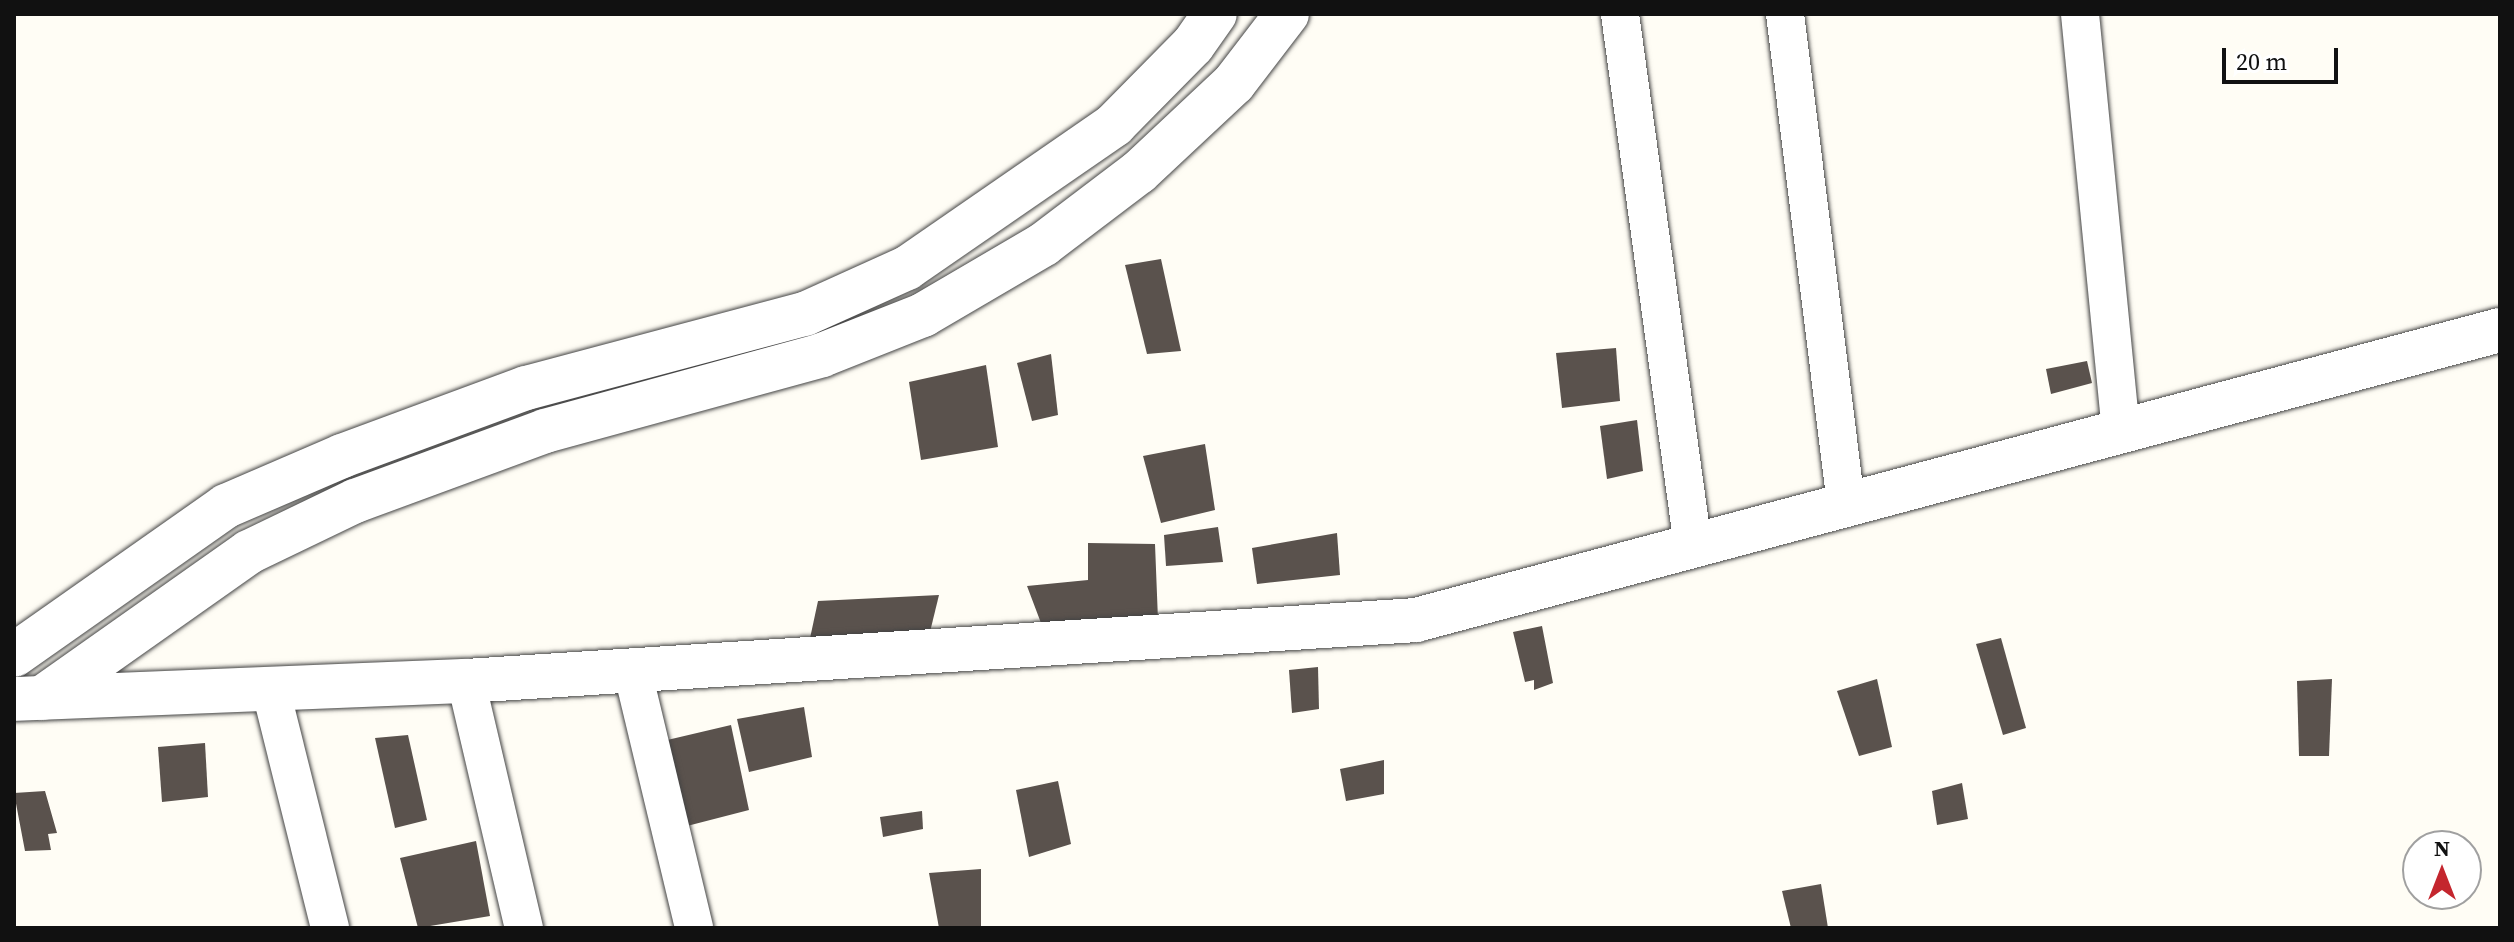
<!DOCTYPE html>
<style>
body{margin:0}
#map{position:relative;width:2514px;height:942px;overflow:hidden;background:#fffdf5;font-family:"Source Serif 4",serif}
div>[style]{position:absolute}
.building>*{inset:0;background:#5a524d}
.roads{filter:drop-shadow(0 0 2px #444) drop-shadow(0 0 2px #444)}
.minor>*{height:38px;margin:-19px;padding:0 19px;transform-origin:19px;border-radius:19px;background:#fff}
.tertiary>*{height:44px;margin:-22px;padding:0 22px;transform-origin:22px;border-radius:22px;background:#fff}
span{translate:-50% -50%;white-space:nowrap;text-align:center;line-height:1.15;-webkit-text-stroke:8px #fff;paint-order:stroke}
.frame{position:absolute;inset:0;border:16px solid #111;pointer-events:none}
.north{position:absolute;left:2402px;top:830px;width:80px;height:80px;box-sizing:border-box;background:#fff;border:2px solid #a0a0a0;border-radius:50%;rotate:0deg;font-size:22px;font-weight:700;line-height:32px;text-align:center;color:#111}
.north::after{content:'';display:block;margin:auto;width:28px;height:36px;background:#c4262e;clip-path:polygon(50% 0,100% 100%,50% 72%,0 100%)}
.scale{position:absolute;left:2222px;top:48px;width:116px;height:36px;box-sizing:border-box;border:4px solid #111;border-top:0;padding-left:10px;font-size:24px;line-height:28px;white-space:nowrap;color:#111;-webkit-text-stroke:6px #fff;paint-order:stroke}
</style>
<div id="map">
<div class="building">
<div style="clip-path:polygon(1161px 259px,1181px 351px,1147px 354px,1125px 265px)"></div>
<div style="clip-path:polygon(1616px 348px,1620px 401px,1562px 408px,1556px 353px)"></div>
<div style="clip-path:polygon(1051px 354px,1058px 415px,1032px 421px,1017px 363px)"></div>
<div style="clip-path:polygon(2087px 361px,2092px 383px,2051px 394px,2046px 369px)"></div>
<div style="clip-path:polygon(986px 365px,998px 447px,921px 460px,909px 382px)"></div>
<div style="clip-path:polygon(1637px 420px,1643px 471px,1607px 479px,1600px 426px)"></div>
<div style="clip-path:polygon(1205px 444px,1215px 510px,1161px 523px,1143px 456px)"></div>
<div style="clip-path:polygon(1218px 527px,1223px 562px,1166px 566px,1164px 535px)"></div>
<div style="clip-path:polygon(1337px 533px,1340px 575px,1257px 584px,1252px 548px)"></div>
<div style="clip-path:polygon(1088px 543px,1155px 544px,1158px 620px,1044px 631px,1027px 586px,1088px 580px)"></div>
<div style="clip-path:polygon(939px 595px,929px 636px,809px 643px,818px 601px)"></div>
<div style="clip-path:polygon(1542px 626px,1553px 683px,1534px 690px,1534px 680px,1525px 682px,1513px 632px)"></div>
<div style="clip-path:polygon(2001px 638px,2026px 728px,2003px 735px,1976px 644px)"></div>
<div style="clip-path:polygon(1318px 667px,1319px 709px,1292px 713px,1289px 670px)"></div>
<div style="clip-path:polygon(1877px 679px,1892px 747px,1859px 756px,1837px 691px)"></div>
<div style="clip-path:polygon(2332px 679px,2329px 756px,2299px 756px,2297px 681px)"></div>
<div style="clip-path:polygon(804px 707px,812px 757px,749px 772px,737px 719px)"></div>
<div style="clip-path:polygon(731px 725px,749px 810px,687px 826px,663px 741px)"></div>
<div style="clip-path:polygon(408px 735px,427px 820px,395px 828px,375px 738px)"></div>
<div style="clip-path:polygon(205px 743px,208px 797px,162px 802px,158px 747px)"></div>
<div style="clip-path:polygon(1384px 760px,1384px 794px,1346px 801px,1340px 769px)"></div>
<div style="clip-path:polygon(1058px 781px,1071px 844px,1029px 857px,1016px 790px)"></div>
<div style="clip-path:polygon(1962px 783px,1968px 819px,1937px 825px,1932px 791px)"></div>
<div style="clip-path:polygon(45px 791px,57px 833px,48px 834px,51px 850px,25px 851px,14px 793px)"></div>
<div style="clip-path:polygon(922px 811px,923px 829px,883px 837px,880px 817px)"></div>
<div style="clip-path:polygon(476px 841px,490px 916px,418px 928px,400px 858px)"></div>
<div style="clip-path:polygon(981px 869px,981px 927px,939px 928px,929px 873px)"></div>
<div style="clip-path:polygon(1821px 884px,1828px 928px,1791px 928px,1782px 891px)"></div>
</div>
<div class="roads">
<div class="minor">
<div style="left:1620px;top:14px;width:537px;rotate:82.19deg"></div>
<div style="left:1785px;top:14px;width:495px;rotate:82.9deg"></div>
<div style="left:2080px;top:14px;width:419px;rotate:84.4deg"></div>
<div style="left:632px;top:669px;width:266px;rotate:76.5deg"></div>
<div style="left:466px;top:681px;width:254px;rotate:76.8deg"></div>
<div style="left:270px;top:687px;width:248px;rotate:76deg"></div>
</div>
<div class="tertiary">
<div style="left:14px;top:655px;width:259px;rotate:-35.1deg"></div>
<div style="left:226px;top:506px;width:126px;rotate:-23.3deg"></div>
<div style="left:342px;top:456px;width:196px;rotate:-20.3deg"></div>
<div style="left:526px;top:388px;width:289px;rotate:-14.9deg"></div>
<div style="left:805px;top:314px;width:112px;rotate:-24.3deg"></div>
<div style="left:907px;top:268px;width:252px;rotate:-34.6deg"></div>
<div style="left:1114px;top:125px;width:112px;rotate:-45.4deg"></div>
<div style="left:1193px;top:45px;width:38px;rotate:-55deg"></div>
<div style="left:42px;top:698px;width:253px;rotate:-35.2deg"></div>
<div style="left:249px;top:552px;width:118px;rotate:-25.7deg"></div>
<div style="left:355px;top:501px;width:202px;rotate:-20.2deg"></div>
<div style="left:545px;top:431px;width:287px;rotate:-15.3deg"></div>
<div style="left:822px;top:355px;width:109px;rotate:-21.6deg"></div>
<div style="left:923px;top:315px;width:140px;rotate:-30.4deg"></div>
<div style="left:1044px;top:244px;width:119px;rotate:-37.2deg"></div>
<div style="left:1139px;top:172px;width:130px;rotate:-43.1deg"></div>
<div style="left:1234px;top:83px;width:87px;rotate:-52.5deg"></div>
<div style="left:14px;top:699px;width:452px;rotate:-2.3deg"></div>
<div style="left:466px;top:681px;width:952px;rotate:-3.67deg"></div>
<div style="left:1416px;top:620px;width:1122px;rotate:-14.98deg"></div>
</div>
</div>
<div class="frame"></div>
<div class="north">N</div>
<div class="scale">20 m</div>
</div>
